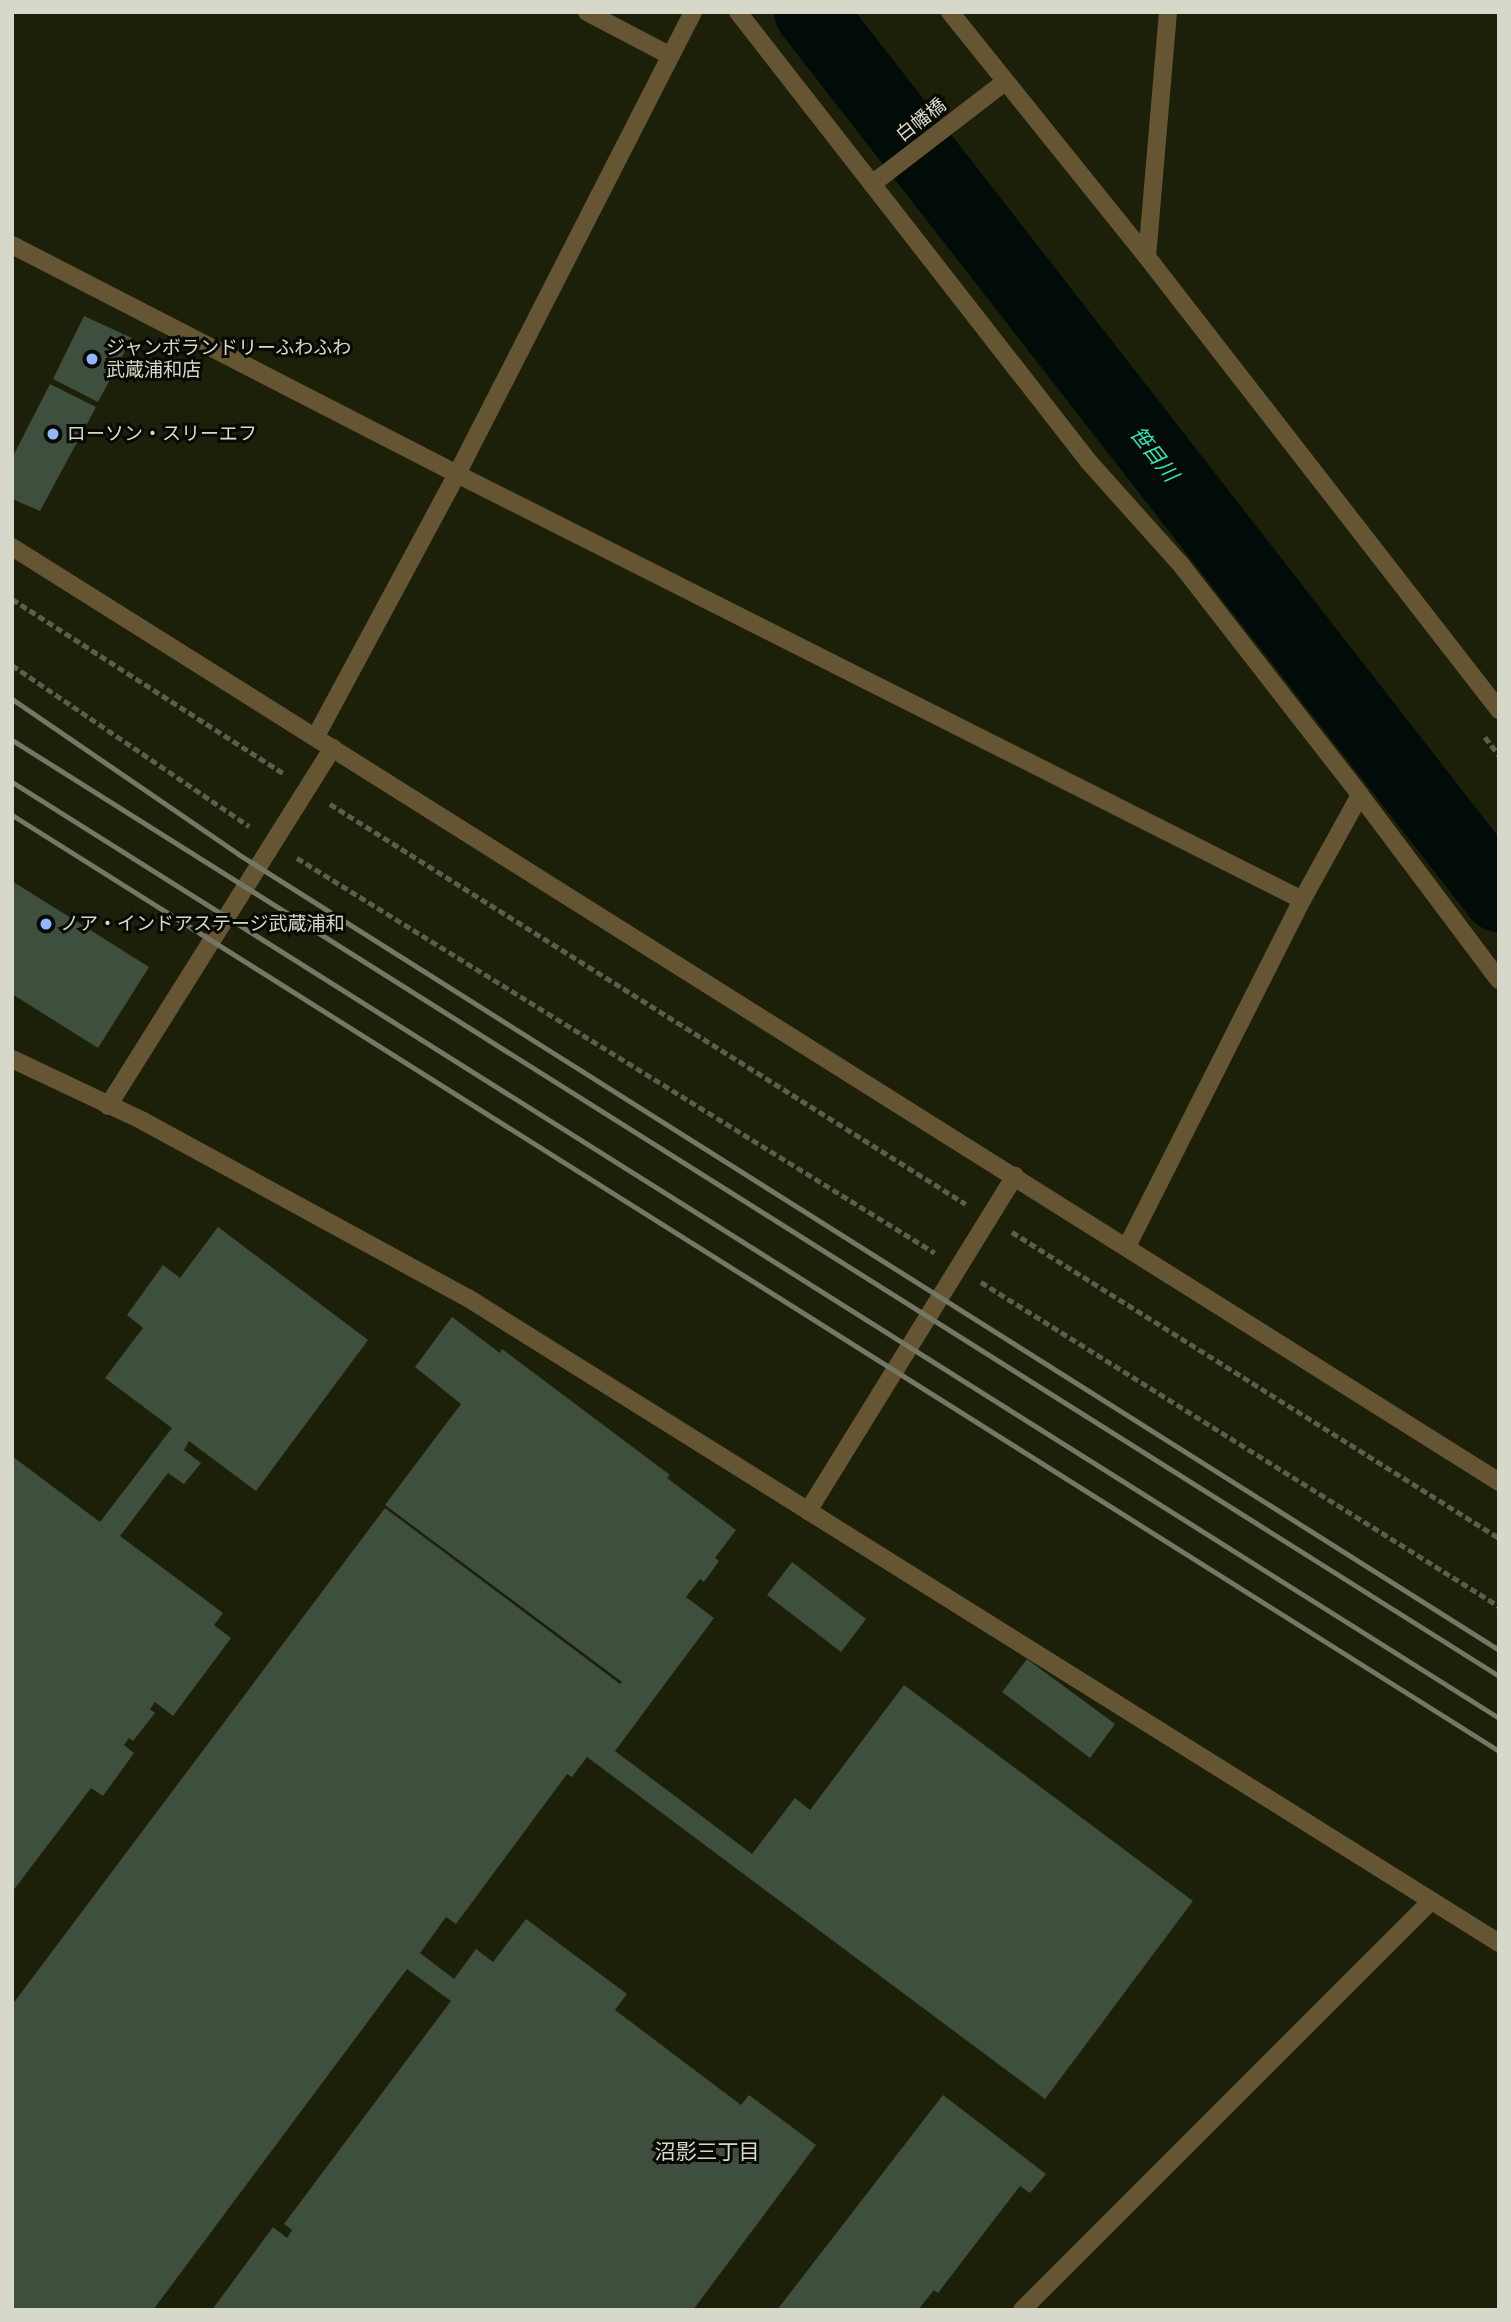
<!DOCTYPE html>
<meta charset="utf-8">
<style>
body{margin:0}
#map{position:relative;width:1511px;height:2322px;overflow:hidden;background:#1d2009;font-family:"Public Sans","Noto Sans JP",sans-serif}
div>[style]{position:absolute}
.river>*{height:72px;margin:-36px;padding:0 36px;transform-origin:36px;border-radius:36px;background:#010c08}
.building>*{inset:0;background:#3e4f3d}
.path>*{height:4.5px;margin-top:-2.25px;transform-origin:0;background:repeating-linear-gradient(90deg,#5b5e4a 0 7px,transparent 0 10.5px)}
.minor>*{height:18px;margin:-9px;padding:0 9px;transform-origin:9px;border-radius:9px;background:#653}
.tertiary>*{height:18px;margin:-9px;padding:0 9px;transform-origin:9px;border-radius:9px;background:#653}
.rail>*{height:5px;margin:-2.5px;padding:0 2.5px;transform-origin:2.5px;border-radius:2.5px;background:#747764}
.dots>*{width:19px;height:19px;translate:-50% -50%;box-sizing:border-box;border:4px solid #080902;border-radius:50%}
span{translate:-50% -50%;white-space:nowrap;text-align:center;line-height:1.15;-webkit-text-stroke:6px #080902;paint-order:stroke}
.street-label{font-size:19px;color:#d6d8ca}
.poi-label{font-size:19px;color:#d6d8ca}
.left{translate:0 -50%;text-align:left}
.water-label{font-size:21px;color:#2ae7be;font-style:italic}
.neighbourhood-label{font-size:21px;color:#d6d8ca}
.frame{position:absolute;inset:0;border:14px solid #d6d8ca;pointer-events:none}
</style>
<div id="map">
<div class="river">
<div style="left:810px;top:12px;width:1121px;rotate:52.07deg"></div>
</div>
<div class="building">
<div style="clip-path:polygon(84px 316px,132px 338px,98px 402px,53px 379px)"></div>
<div style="clip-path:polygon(50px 384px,96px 407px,40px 511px,12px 499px,12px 458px)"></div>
<div style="clip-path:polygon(12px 881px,149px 967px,98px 1048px,12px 994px)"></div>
<div style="clip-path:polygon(218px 1227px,368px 1340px,256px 1491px,189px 1441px,184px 1450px,201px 1463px,184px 1484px,168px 1473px,120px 1536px,223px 1613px,214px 1625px,231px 1638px,173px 1716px,155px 1702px,150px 1709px,155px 1713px,133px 1741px,129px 1738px,124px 1745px,134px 1753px,103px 1796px,91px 1788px,12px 1892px,12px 1456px,100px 1522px,172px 1428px,105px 1378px,143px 1328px,127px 1315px,163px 1265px,180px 1278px)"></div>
<div style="clip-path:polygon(452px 1317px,500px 1353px,502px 1349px,670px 1475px,667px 1478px,736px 1530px,715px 1558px,719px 1561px,704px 1582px,700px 1579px,686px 1597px,714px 1618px,615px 1751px,752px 1854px,795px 1798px,810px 1810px,904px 1685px,1193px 1901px,1045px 2099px,587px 1757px,572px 1777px,567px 1774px,456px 1924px,446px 1917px,420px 1953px,454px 1979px,476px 1949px,493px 1962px,526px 1919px,627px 1994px,615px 2010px,741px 2105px,749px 2095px,816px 2145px,693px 2310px,212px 2310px,273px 2227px,287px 2238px,292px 2230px,284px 2224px,451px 2001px,407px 1969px,153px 2310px,12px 2310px,12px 2005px,385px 1508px,620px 1684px,622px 1682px,385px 1505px,461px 1404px,415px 1367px)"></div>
<div style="clip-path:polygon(792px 1562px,866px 1619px,841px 1652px,767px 1595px)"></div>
<div style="clip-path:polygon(1027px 1659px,1115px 1724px,1090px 1758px,1002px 1692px)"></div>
<div style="clip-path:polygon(943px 2095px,1046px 2174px,1030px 2193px,1020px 2186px,938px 2293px,934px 2290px,918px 2310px,777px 2310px)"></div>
</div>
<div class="path">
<div style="left:12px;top:599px;width:322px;rotate:32.7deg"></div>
<div style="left:12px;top:665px;width:287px;rotate:34.2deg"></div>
<div style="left:1485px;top:737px;width:23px;rotate:52deg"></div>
<div style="left:330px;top:804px;width:751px;rotate:32.17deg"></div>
<div style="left:297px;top:858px;width:750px;rotate:31.76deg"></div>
<div style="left:1012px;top:1232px;width:575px;rotate:32.14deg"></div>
<div style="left:981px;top:1282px;width:611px;rotate:32.03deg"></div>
</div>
<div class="minor">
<div style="left:587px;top:12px;width:93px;rotate:27.7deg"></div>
<div style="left:738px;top:12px;width:571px;rotate:52.05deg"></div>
<div style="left:1089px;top:462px;width:140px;rotate:48.2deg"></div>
<div style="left:1182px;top:566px;width:290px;rotate:52.1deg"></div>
<div style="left:1360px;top:795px;width:120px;rotate:118.9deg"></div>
<div style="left:1302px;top:900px;width:389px;rotate:116.8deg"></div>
<div style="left:950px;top:12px;width:314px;rotate:51.2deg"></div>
<div style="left:1147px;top:257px;width:574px;rotate:52.15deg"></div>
<div style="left:872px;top:184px;width:168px;rotate:-37.5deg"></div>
<div style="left:12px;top:245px;width:500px;rotate:27.23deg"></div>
<div style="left:457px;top:474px;width:946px;rotate:26.75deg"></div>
<div style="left:1147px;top:257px;width:246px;rotate:-85.1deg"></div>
<div style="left:316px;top:736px;width:298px;rotate:-61.7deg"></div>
<div style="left:457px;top:474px;width:519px;rotate:-62.94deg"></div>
<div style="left:1360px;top:795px;width:231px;rotate:53.1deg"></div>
<div style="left:12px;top:1059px;width:145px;rotate:25.3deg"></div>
<div style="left:143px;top:1121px;width:370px;rotate:28.6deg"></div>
<div style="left:468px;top:1298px;width:1216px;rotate:32.03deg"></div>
<div style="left:108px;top:1106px;width:423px;rotate:-57.9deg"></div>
<div style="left:808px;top:1511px;width:394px;rotate:-58.3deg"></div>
<div style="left:1022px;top:2310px;width:578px;rotate:-45deg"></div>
</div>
<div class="tertiary">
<div style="left:12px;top:547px;width:1757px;rotate:32.16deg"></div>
</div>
<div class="rail">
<div style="left:12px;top:699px;width:274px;rotate:34.4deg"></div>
<div style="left:238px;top:854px;width:1491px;rotate:32.26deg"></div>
<div style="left:12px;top:740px;width:1757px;rotate:32.19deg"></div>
<div style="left:12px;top:782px;width:1757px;rotate:32.19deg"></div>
<div style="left:12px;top:815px;width:1757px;rotate:32.19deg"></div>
</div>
<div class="dots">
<div style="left:92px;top:359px;background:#91b8fd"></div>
<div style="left:53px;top:434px;background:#91b8fd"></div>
<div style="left:46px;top:924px;background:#91b8fd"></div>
</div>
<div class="street-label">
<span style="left:921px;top:120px;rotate:-38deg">白幡橋</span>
</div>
<div class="poi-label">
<span class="left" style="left:106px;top:359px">ジャンボランドリーふわふわ<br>武蔵浦和店</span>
<span class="left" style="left:67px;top:434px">ローソン・スリーエフ</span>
<span class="left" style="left:60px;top:924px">ノア・インドアステージ武蔵浦和</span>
</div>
<div class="water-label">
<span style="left:1154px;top:454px;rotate:52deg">笹目川</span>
</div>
<div class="neighbourhood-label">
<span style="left:707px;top:2152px">沼影三丁目</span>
</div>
<div class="frame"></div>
</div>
